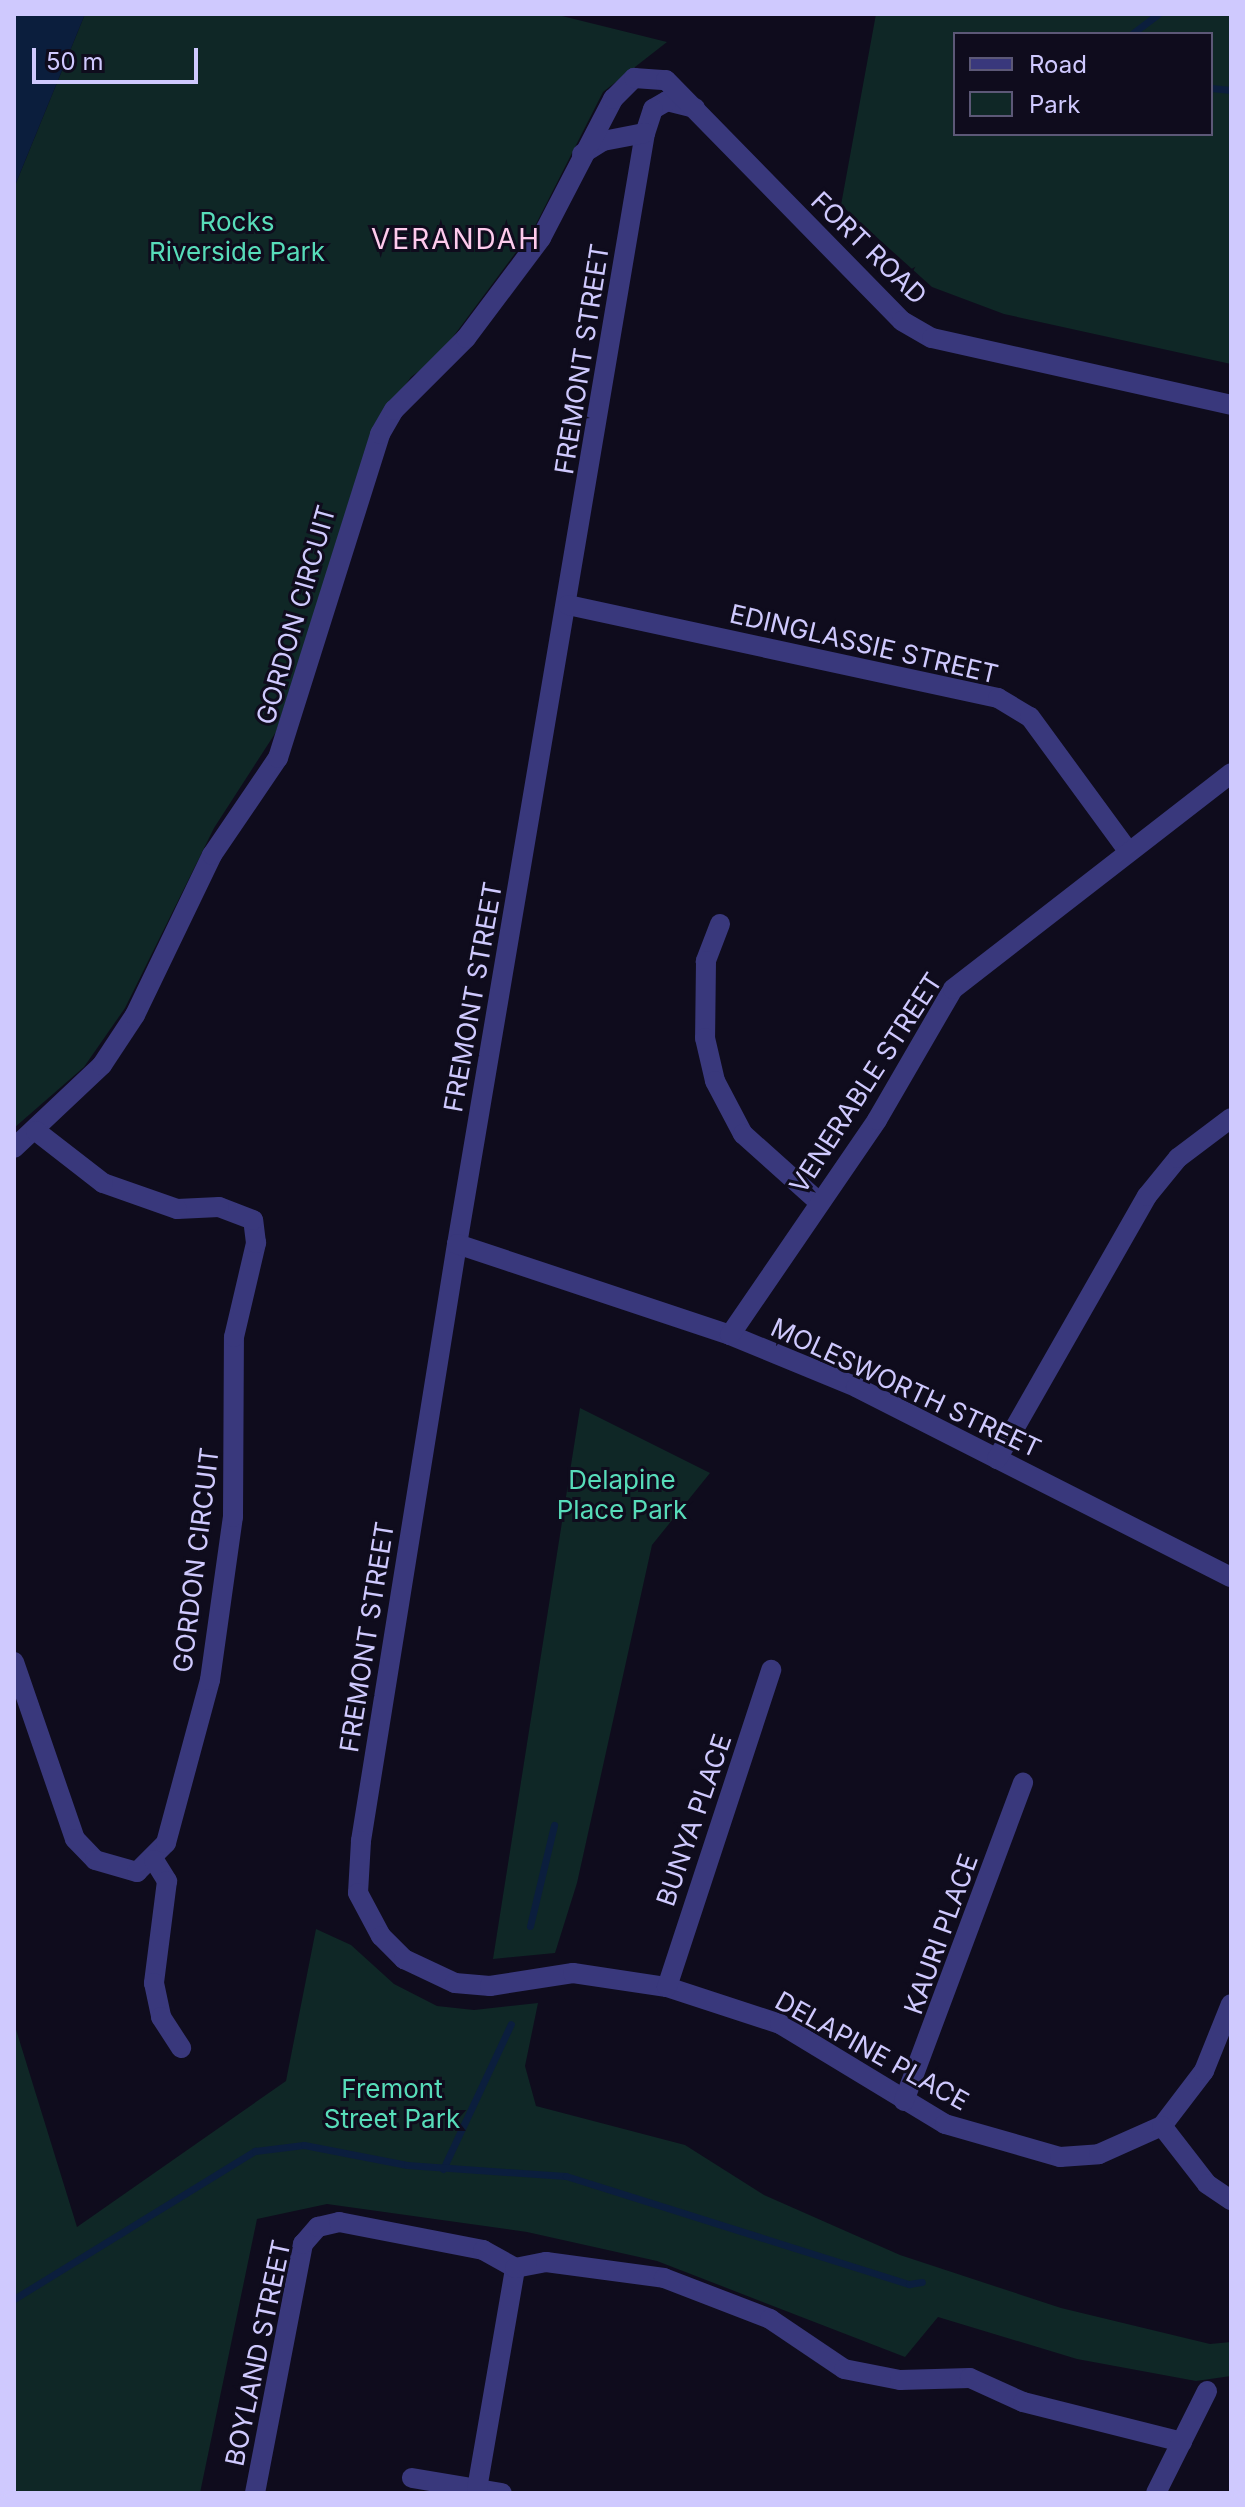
<!DOCTYPE html>
<style>
body{margin:0}
#map{position:relative;width:1245px;height:2507px;overflow:hidden;background:#0f0c1d;font-family:Inter,sans-serif}
div>[style]{position:absolute}
.green>*{inset:0;background:#0f2726}
.water>*{inset:0;background:#0b1e3d}
.stream>*{height:7px;margin:-3.5px;padding:0 3.5px;transform-origin:3.5px;border-radius:3.5px;background:#0b1e3d}
.minor>*{height:20px;margin:-10px;padding:0 10px;transform-origin:10px;border-radius:10px;background:#39387c}
span{translate:-50% -50%;white-space:nowrap;text-align:center;line-height:1.15;-webkit-text-stroke:6px #0f0c1d;paint-order:stroke}
.park-label{font-size:26px;color:#57dcb9}
.street-label{font-size:26px;color:#cfc9fe}
.neighbourhood-label{font-size:28px;color:#fecbec;letter-spacing:2px}
.frame{position:absolute;inset:0;border:16px solid #cfc9fe;pointer-events:none}
.legend{position:absolute;left:953px;top:32px;width:260px;height:104px;box-sizing:border-box;background:#0f0c1d;border:2px solid #5c5877;margin:0;padding:10px 14px;list-style:none;font-size:24px;color:#cfc9fe}
.legend li{display:flex;align-items:center;gap:16px;height:40px}
.legend b{width:40px;border:2px solid #5c5877}
.scale{position:absolute;left:32px;top:48px;width:166px;height:36px;box-sizing:border-box;border:4px solid #cfc9fe;border-top:0;padding-left:10px;font-size:24px;line-height:28px;white-space:nowrap;color:#cfc9fe;-webkit-text-stroke:6px #0f0c1d;paint-order:stroke}
</style>
<div id="map">
<div class="green">
<div style="clip-path:polygon(85px 14px,554px 14px,667px 42px,603px 92px,534px 228px,438px 357px,411px 377px,373px 430px,276px 732px,214px 828px,125px 1008px,84px 1067px,14px 1128px,14px 188px)"></div>
<div style="clip-path:polygon(evenodd,876px 14px,1231px 14px,1231px 364px,1004px 314px,932px 287px,841px 205px,876px 14px,955px 34px,1211px 34px,1211px 134px,955px 134px,955px 34px)"></div>
<div style="clip-path:polygon(580px 1408px,710px 1473px,652px 1545px,577px 1883px,555px 1953px,493px 1959px)"></div>
<div style="clip-path:polygon(316px 1929px,351px 1945px,394px 1984px,437px 2006px,474px 2010px,538px 2003px,525px 2066px,536px 2106px,685px 2145px,764px 2195px,900px 2255px,1061px 2308px,1210px 2344px,1231px 2342px,1231px 2376px,1196px 2381px,1077px 2359px,938px 2317px,905px 2357px,657px 2261px,527px 2232px,327px 2204px,257px 2219px,200px 2493px,14px 2493px,14px 2023px,77px 2227px,286px 2081px)"></div>
</div>
<div class="water">
<div style="clip-path:polygon(14px 14px,85px 14px,14px 188px)"></div>
</div>
<div class="stream">
<div style="left:1133px;top:33px;width:31px;rotate:-37deg"></div>
<div style="left:1211px;top:88px;width:20px;rotate:6deg"></div>
<div style="left:530px;top:1926px;width:104px;rotate:-76.6deg"></div>
<div style="left:443px;top:2169px;width:160px;rotate:-64.9deg"></div>
<div style="left:14px;top:2299px;width:283px;rotate:-31.6deg"></div>
<div style="left:255px;top:2151px;width:49px;rotate:-7deg"></div>
<div style="left:304px;top:2145px;width:105px;rotate:11deg"></div>
<div style="left:407px;top:2165px;width:159px;rotate:4deg"></div>
<div style="left:566px;top:2176px;width:360px;rotate:17.5deg"></div>
<div style="left:909px;top:2284px;width:13px;rotate:-9deg"></div>
</div>
<div class="minor">
<div style="left:695px;top:108px;width:29px;rotate:-166deg"></div>
<div style="left:667px;top:101px;width:16px;rotate:150deg"></div>
<div style="left:653px;top:109px;width:25px;rotate:108deg"></div>
<div style="left:645px;top:133px;width:1127px;rotate:99.6deg"></div>
<div style="left:457px;top:1244px;width:605px;rotate:99.14deg"></div>
<div style="left:361px;top:1841px;width:52px;rotate:93.3deg"></div>
<div style="left:358px;top:1893px;width:49px;rotate:61.9deg"></div>
<div style="left:381px;top:1936px;width:33px;rotate:45deg"></div>
<div style="left:404px;top:1959px;width:56px;rotate:25.2deg"></div>
<div style="left:455px;top:1983px;width:35px;rotate:5deg"></div>
<div style="left:490px;top:1986px;width:84px;rotate:-8.9deg"></div>
<div style="left:573px;top:1973px;width:95px;rotate:8.5deg"></div>
<div style="left:667px;top:1987px;width:119px;rotate:18.1deg"></div>
<div style="left:780px;top:2024px;width:193px;rotate:31.2deg"></div>
<div style="left:945px;top:2124px;width:120px;rotate:16deg"></div>
<div style="left:1060px;top:2157px;width:39px;rotate:-4deg"></div>
<div style="left:1099px;top:2154px;width:69px;rotate:-24deg"></div>
<div style="left:1162px;top:2126px;width:69px;rotate:-52.6deg"></div>
<div style="left:1204px;top:2071px;width:72px;rotate:-68.1deg"></div>
<div style="left:582px;top:154px;width:25px;rotate:-32deg"></div>
<div style="left:603px;top:141px;width:43px;rotate:-10.8deg"></div>
<div style="left:568px;top:605px;width:440px;rotate:12.2deg"></div>
<div style="left:998px;top:698px;width:37px;rotate:31deg"></div>
<div style="left:1030px;top:717px;width:166px;rotate:53.8deg"></div>
<div style="left:720px;top:924px;width:40px;rotate:111deg"></div>
<div style="left:706px;top:961px;width:77px;rotate:90.7deg"></div>
<div style="left:705px;top:1038px;width:44px;rotate:76.9deg"></div>
<div style="left:715px;top:1081px;width:60px;rotate:62.2deg"></div>
<div style="left:743px;top:1134px;width:103px;rotate:41.9deg"></div>
<div style="left:14px;top:1148px;width:121px;rotate:-43.3deg"></div>
<div style="left:102px;top:1065px;width:60px;rotate:-56.6deg"></div>
<div style="left:135px;top:1015px;width:178px;rotate:-64.3deg"></div>
<div style="left:212px;top:855px;width:117px;rotate:-55.8deg"></div>
<div style="left:278px;top:758px;width:340px;rotate:-72.5deg"></div>
<div style="left:380px;top:434px;width:28px;rotate:-60deg"></div>
<div style="left:394px;top:410px;width:102px;rotate:-45deg"></div>
<div style="left:466px;top:338px;width:125px;rotate:-53.1deg"></div>
<div style="left:541px;top:238px;width:157px;rotate:-62.6deg"></div>
<div style="left:613px;top:99px;width:30px;rotate:-45deg"></div>
<div style="left:634px;top:78px;width:32px;rotate:4deg"></div>
<div style="left:666px;top:80px;width:337px;rotate:45.6deg"></div>
<div style="left:902px;top:321px;width:34px;rotate:30deg"></div>
<div style="left:932px;top:338px;width:306px;rotate:12.6deg"></div>
<div style="left:457px;top:1244px;width:288px;rotate:18.4deg"></div>
<div style="left:730px;top:1335px;width:136px;rotate:22.4deg"></div>
<div style="left:856px;top:1387px;width:420px;rotate:26.9deg"></div>
<div style="left:730px;top:1335px;width:260px;rotate:-55.6deg"></div>
<div style="left:877px;top:1120px;width:151px;rotate:-59.9deg"></div>
<div style="left:953px;top:989px;width:352px;rotate:-37.8deg"></div>
<div style="left:997px;top:1459px;width:303px;rotate:-60.3deg"></div>
<div style="left:1147px;top:1196px;width:49px;rotate:-50.8deg"></div>
<div style="left:1178px;top:1158px;width:66px;rotate:-37deg"></div>
<div style="left:14px;top:1662px;width:187px;rotate:71deg"></div>
<div style="left:75px;top:1839px;width:29px;rotate:46deg"></div>
<div style="left:95px;top:1860px;width:44px;rotate:15.9deg"></div>
<div style="left:137px;top:1872px;width:41px;rotate:-45deg"></div>
<div style="left:166px;top:1843px;width:169px;rotate:-74.9deg"></div>
<div style="left:210px;top:1680px;width:165px;rotate:-82deg"></div>
<div style="left:233px;top:1517px;width:180px;rotate:-89.7deg"></div>
<div style="left:234px;top:1337px;width:97px;rotate:-76.8deg"></div>
<div style="left:256px;top:1243px;width:23px;rotate:-97deg"></div>
<div style="left:253px;top:1220px;width:36px;rotate:-159deg"></div>
<div style="left:219px;top:1207px;width:42px;rotate:177.3deg"></div>
<div style="left:177px;top:1209px;width:78px;rotate:-160.6deg"></div>
<div style="left:103px;top:1183px;width:85px;rotate:-142.2deg"></div>
<div style="left:154px;top:1860px;width:25px;rotate:58deg"></div>
<div style="left:167px;top:1881px;width:103px;rotate:97.3deg"></div>
<div style="left:154px;top:1983px;width:35px;rotate:78deg"></div>
<div style="left:161px;top:2017px;width:37px;rotate:57deg"></div>
<div style="left:667px;top:1987px;width:334px;rotate:-71.8deg"></div>
<div style="left:904px;top:2101px;width:340px;rotate:-69.5deg"></div>
<div style="left:1162px;top:2126px;width:73px;rotate:52.2deg"></div>
<div style="left:1207px;top:2184px;width:29px;rotate:34deg"></div>
<div style="left:412px;top:2478px;width:91px;rotate:9.5deg"></div>
<div style="left:477px;top:2489px;width:224px;rotate:-80.2deg"></div>
<div style="left:255px;top:2493px;width:254px;rotate:-79.1deg"></div>
<div style="left:303px;top:2244px;width:23px;rotate:-49deg"></div>
<div style="left:318px;top:2227px;width:22px;rotate:-13deg"></div>
<div style="left:339px;top:2222px;width:147px;rotate:11deg"></div>
<div style="left:483px;top:2250px;width:37px;rotate:29deg"></div>
<div style="left:515px;top:2268px;width:32px;rotate:-11deg"></div>
<div style="left:546px;top:2262px;width:119px;rotate:7.7deg"></div>
<div style="left:664px;top:2278px;width:114px;rotate:21.1deg"></div>
<div style="left:770px;top:2319px;width:89px;rotate:34deg"></div>
<div style="left:844px;top:2369px;width:57px;rotate:11.1deg"></div>
<div style="left:900px;top:2380px;width:70px;rotate:-1.6deg"></div>
<div style="left:970px;top:2378px;width:58px;rotate:24.4deg"></div>
<div style="left:1023px;top:2402px;width:164px;rotate:14.1deg"></div>
<div style="left:1156px;top:2493px;width:114px;rotate:-63.4deg"></div>
</div>
<div class="park-label">
<span style="left:237px;top:237px">Rocks<br>Riverside Park</span>
<span style="left:622px;top:1495px">Delapine<br>Place Park</span>
<span style="left:392px;top:2104px">Fremont<br>Street Park</span>
</div>
<div class="street-label">
<span style="left:869px;top:248px;rotate:44deg">FORT ROAD</span>
<span style="left:582px;top:359px;rotate:-81deg">FREMONT STREET</span>
<span style="left:296px;top:615px;rotate:-74deg">GORDON CIRCUIT</span>
<span style="left:864px;top:644px;rotate:13deg">EDINGLASSIE STREET</span>
<span style="left:473px;top:997px;rotate:-80deg">FREMONT STREET</span>
<span style="left:866px;top:1083px;rotate:-57deg">VENERABLE STREET</span>
<span style="left:906px;top:1388px;rotate:25deg">MOLESWORTH STREET</span>
<span style="left:196px;top:1560px;rotate:-83deg">GORDON CIRCUIT</span>
<span style="left:367px;top:1637px;rotate:-81deg">FREMONT STREET</span>
<span style="left:694px;top:1820px;rotate:-71deg">BUNYA PLACE</span>
<span style="left:941px;top:1934px;rotate:-70deg">KAURI PLACE</span>
<span style="left:872px;top:2051px;rotate:29deg">DELAPINE PLACE</span>
<span style="left:258px;top:2353px;rotate:-78deg">BOYLAND STREET</span>
</div>
<div class="neighbourhood-label">
<span style="left:456px;top:239px">VERANDAH</span>
</div>
<div class="frame"></div>
<ul class="legend">
<li><b style="height:10px;background:#39387c"></b>Road</li>
<li><b style="height:22px;background:#0f2726"></b>Park</li>
</ul>
<div class="scale">50 m</div>
</div>
